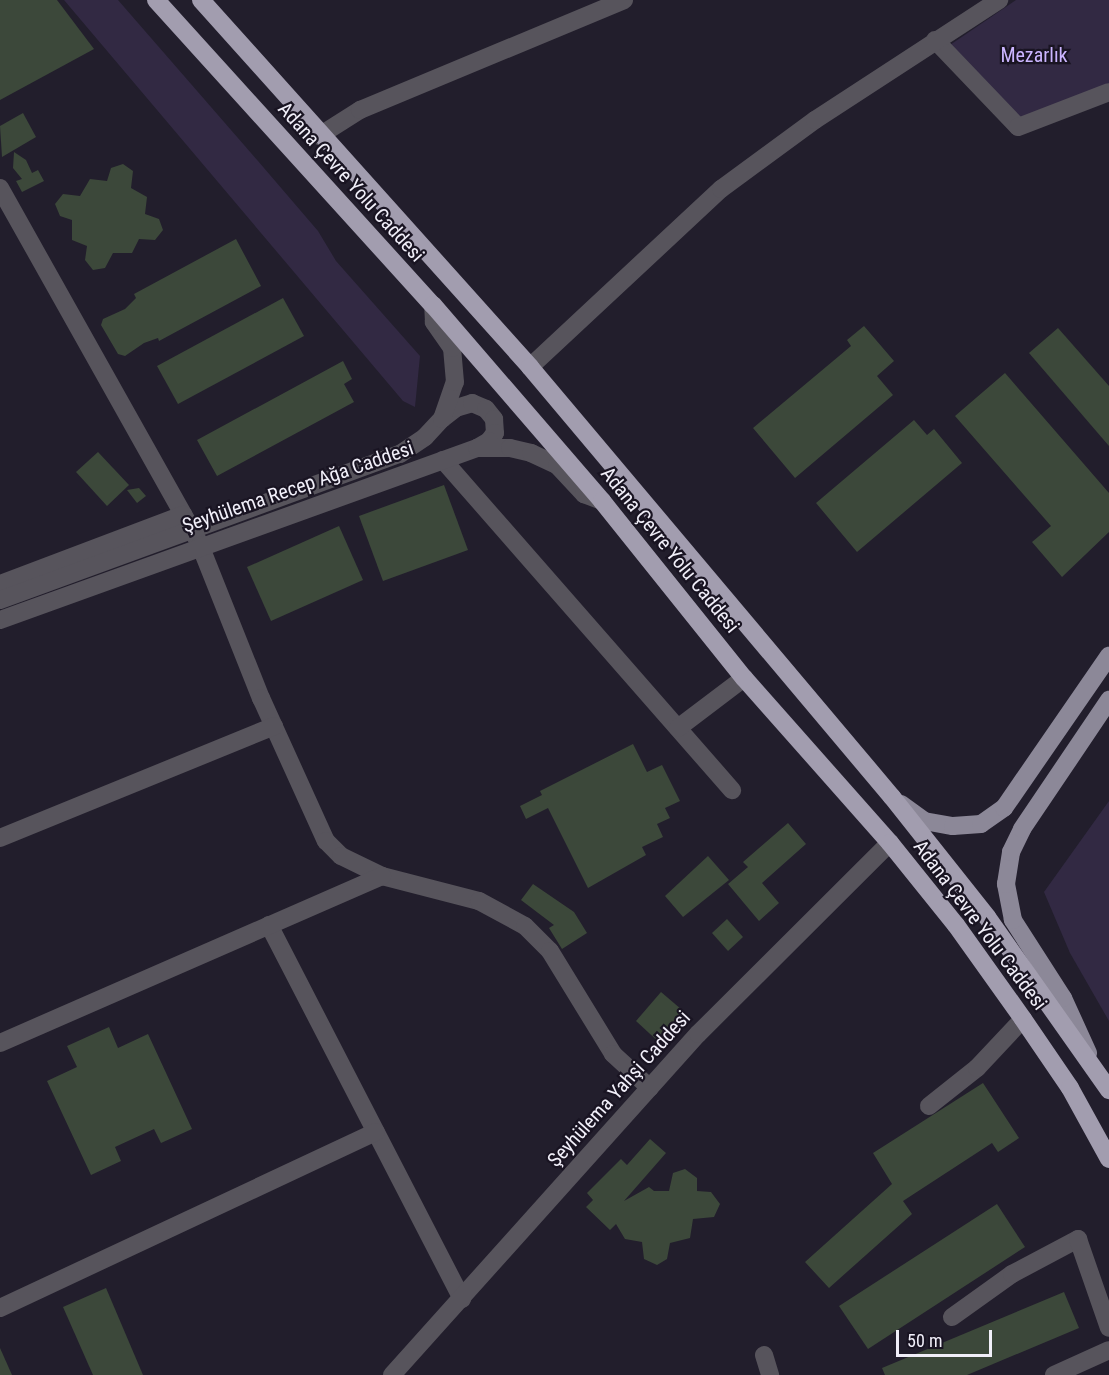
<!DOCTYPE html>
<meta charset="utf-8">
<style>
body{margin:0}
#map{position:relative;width:1109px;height:1375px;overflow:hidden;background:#221e2c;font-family:"Roboto Condensed",sans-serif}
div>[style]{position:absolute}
.green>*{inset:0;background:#322943}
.building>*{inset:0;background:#3c483a}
.minor>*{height:18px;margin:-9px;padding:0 9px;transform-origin:9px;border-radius:9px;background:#57545c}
.major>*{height:18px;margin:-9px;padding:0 9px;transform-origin:9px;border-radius:9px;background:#8c8898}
.highway>*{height:18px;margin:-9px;padding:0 9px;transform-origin:9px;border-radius:9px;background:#a29daf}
span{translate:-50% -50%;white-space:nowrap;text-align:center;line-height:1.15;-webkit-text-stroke:4.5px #191422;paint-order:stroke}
.park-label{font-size:20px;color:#cbb5ff}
.street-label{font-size:20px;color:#f1eff9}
.scale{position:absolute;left:896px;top:1330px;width:96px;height:27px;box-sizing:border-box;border:3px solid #f1eff9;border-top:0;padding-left:8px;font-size:18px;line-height:21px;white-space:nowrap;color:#f1eff9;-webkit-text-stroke:4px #191422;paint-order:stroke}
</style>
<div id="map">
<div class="green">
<div style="clip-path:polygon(64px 0,118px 0,258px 161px,318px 231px,336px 261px,420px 356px,415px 407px,403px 401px)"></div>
<div style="clip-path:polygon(1016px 0,1109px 0,1109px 85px,1018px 119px,950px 45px)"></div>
<div style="clip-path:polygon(1109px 801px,1109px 1021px,1070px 953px,1044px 892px)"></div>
</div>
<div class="building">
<div style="clip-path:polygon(0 0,57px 0,94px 49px,0 100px)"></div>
<div style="clip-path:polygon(23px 113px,36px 137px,2px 157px,0 126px)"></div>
<div style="clip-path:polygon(14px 152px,26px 160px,32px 173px,38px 170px,44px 181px,22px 192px,16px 181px,22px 179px,13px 168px)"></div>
<div style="clip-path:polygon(123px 164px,133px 171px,131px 188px,147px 197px,145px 214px,159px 219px,163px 230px,155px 240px,139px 239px,132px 253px,113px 253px,105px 268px,93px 270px,85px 260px,87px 246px,72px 240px,72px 220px,60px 216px,55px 204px,63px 194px,80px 196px,90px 179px,107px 181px,111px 168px)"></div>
<div style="clip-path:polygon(236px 239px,261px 286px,159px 341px,158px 338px,144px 343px,125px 356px,118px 354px,101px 325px,103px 319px,125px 309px,136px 298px,134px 294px)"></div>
<div style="clip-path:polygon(283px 298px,304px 336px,178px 404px,157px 366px)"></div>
<div style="clip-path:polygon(864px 326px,894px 361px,877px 376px,893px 395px,795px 478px,753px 428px,851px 346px,847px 340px)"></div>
<div style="clip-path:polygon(1058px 328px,1109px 386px,1109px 446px,1029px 353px)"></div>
<div style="clip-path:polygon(343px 361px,352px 379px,344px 384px,354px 402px,217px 476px,197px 440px)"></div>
<div style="clip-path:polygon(1005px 373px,1109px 493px,1109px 532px,1062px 577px,1032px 542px,1051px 526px,955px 416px)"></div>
<div style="clip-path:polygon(914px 420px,927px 435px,934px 429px,962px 463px,857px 552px,816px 503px)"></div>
<div style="clip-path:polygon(98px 452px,129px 485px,107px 506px,76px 472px)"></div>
<div style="clip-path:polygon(444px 485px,468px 550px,383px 581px,359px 516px)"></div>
<div style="clip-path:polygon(139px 488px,146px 496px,137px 503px,127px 490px)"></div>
<div style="clip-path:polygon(339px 526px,363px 580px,271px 621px,247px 567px)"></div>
<div style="clip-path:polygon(633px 744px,647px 772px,662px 765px,680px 801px,665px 808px,670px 818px,657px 824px,663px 837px,642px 847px,646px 855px,588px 888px,548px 808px,526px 819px,520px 806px,542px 795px,540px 791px)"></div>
<div style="clip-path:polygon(788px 823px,806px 844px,762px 883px,779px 903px,759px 921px,728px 884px,748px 867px,743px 862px)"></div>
<div style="clip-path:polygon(708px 856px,729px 880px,683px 917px,665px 896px)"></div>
<div style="clip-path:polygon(533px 884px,574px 912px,587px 933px,562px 949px,549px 928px,554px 925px,521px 900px)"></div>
<div style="clip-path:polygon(727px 919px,743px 937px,728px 951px,712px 933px)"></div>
<div style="clip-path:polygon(661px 992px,688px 1015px,662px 1045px,636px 1021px)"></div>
<div style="clip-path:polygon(109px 1027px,118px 1048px,148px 1034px,192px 1129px,161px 1143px,154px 1129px,115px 1147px,121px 1161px,91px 1175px,47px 1081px,77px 1067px,67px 1046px)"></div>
<div style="clip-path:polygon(983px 1083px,1019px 1138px,998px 1152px,992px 1143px,903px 1201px,912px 1214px,829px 1288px,805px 1262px,892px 1184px,873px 1153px)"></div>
<div style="clip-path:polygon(650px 1139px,666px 1153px,624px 1201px,649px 1187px,654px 1191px,669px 1191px,673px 1173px,685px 1169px,697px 1178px,697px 1191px,711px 1192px,720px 1204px,714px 1217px,693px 1219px,690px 1238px,670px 1243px,667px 1259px,657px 1265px,644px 1259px,642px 1242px,625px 1239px,616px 1224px,610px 1230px,586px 1207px,593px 1200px,587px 1193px,621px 1159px,627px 1165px)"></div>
<div style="clip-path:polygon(997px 1204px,1025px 1247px,868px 1349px,839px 1306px)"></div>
<div style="clip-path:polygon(106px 1288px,143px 1375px,93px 1375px,63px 1307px)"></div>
<div style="clip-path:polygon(1064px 1292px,1079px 1328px,967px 1375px,885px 1375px,882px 1368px)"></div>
<div style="clip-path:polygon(0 1348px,12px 1375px,0 1375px)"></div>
</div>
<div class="minor">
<div style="left:935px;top:40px;width:120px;rotate:46.3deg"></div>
<div style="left:1018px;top:127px;width:97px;rotate:-21deg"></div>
<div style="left:319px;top:136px;width:49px;rotate:-32.4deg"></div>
<div style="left:360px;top:110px;width:286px;rotate:-22.6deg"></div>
<div style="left:0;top:188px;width:409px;rotate:60.7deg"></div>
<div style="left:200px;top:545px;width:165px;rotate:68.3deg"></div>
<div style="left:261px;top:698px;width:157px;rotate:65.6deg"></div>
<div style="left:326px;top:841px;width:21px;rotate:45deg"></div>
<div style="left:341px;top:856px;width:46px;rotate:26deg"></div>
<div style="left:382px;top:876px;width:100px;rotate:14.5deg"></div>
<div style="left:479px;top:901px;width:52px;rotate:28.5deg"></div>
<div style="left:525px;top:926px;width:35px;rotate:45deg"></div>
<div style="left:550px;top:951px;width:121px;rotate:58.5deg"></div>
<div style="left:613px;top:1054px;width:50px;rotate:42.6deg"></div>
<div style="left:530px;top:367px;width:261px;rotate:-43deg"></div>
<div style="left:721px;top:189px;width:117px;rotate:-36.3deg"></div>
<div style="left:815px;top:120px;width:220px;rotate:-33.1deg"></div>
<div style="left:442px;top:419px;width:18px;rotate:-38deg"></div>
<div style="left:456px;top:408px;width:17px;rotate:-17deg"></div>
<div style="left:472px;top:403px;width:15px;rotate:23deg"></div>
<div style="left:486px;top:409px;width:13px;rotate:51deg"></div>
<div style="left:494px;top:419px;width:14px;rotate:86deg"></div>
<div style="left:495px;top:433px;width:10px;rotate:127deg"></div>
<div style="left:489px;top:441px;width:14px;rotate:150deg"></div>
<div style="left:443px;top:460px;width:439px;rotate:48.8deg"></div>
<div style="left:0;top:584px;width:196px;rotate:-20.7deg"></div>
<div style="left:0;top:600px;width:426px;rotate:-20.1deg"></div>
<div style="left:400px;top:454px;width:30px;rotate:-34deg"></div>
<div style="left:425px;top:437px;width:25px;rotate:-47deg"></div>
<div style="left:442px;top:419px;width:39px;rotate:-71deg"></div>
<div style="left:455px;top:382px;width:34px;rotate:-95deg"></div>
<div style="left:452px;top:348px;width:32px;rotate:-125deg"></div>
<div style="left:434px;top:322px;width:17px;rotate:-93deg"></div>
<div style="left:0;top:620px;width:507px;rotate:-19.83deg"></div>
<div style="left:477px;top:448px;width:33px"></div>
<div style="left:510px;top:448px;width:22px;rotate:13deg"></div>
<div style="left:531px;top:453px;width:29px;rotate:25deg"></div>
<div style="left:557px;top:465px;width:40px;rotate:47deg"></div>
<div style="left:584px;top:494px;width:19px;rotate:21deg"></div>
<div style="left:678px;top:728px;width:83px;rotate:-37.1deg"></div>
<div style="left:0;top:838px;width:296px;rotate:-22.2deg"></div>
<div style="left:269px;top:925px;width:421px;rotate:62.7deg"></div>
<div style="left:0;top:1043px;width:417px;rotate:-23.6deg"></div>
<div style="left:929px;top:1106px;width:61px;rotate:-38.4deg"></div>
<div style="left:977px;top:1068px;width:67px;rotate:-46.8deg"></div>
<div style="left:0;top:1308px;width:415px;rotate:-25.1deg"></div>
<div style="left:952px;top:1317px;width:74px;rotate:-35.6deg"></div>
<div style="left:1012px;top:1274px;width:75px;rotate:-27.9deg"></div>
<div style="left:1078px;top:1239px;width:94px;rotate:70.8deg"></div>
<div style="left:764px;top:1355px;width:21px;rotate:73deg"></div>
<div style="left:392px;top:1375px;width:458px;rotate:-48.1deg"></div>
<div style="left:698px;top:1034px;width:271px;rotate:-44.9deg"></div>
<div style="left:1054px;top:1375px;width:60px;rotate:-24.4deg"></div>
</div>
<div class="major">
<div style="left:901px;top:804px;width:29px;rotate:36deg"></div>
<div style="left:924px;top:821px;width:29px;rotate:10deg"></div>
<div style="left:953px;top:826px;width:28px;rotate:-4deg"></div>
<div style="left:981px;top:824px;width:28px;rotate:-35deg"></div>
<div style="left:1004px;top:808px;width:185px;rotate:-55.4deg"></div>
<div style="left:1088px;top:1053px;width:60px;rotate:-114.4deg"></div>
<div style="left:1063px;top:998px;width:93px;rotate:-122.7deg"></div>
<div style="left:1013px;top:920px;width:37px;rotate:-101deg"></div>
<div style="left:1006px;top:884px;width:32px;rotate:-81deg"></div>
<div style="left:1011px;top:852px;width:25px;rotate:-64deg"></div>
<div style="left:1022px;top:829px;width:156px;rotate:-56deg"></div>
</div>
<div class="highway">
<div style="left:156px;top:0;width:412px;rotate:47.8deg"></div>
<div style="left:433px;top:305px;width:259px;rotate:49.2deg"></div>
<div style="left:602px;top:501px;width:227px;rotate:51.3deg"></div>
<div style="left:744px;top:678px;width:220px;rotate:48.5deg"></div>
<div style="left:890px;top:843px;width:105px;rotate:51.2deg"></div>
<div style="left:956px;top:925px;width:115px;rotate:54.5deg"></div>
<div style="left:1023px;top:1019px;width:83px;rotate:55.7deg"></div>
<div style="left:1070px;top:1088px;width:81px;rotate:61.2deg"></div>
<div style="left:201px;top:0;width:493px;rotate:48.1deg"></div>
<div style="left:530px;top:367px;width:562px;rotate:49.91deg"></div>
<div style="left:892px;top:797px;width:153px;rotate:51.6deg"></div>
<div style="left:987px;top:917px;width:212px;rotate:54.8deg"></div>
</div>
<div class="park-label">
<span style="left:1034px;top:55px">Mezarlık</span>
</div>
<div class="street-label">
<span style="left:351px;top:182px;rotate:48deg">Adana Çevre Yolu Caddesi</span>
<span style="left:298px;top:487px;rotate:-19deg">Şeyhülema Recep Ağa Caddesi</span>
<span style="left:670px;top:550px;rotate:51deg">Adana Çevre Yolu Caddesi</span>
<span style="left:980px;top:925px;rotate:53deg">Adana Çevre Yolu Caddesi</span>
<span style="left:619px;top:1089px;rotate:-48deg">Şeyhülema Yahşi Caddesi</span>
</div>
<div class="scale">50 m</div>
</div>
